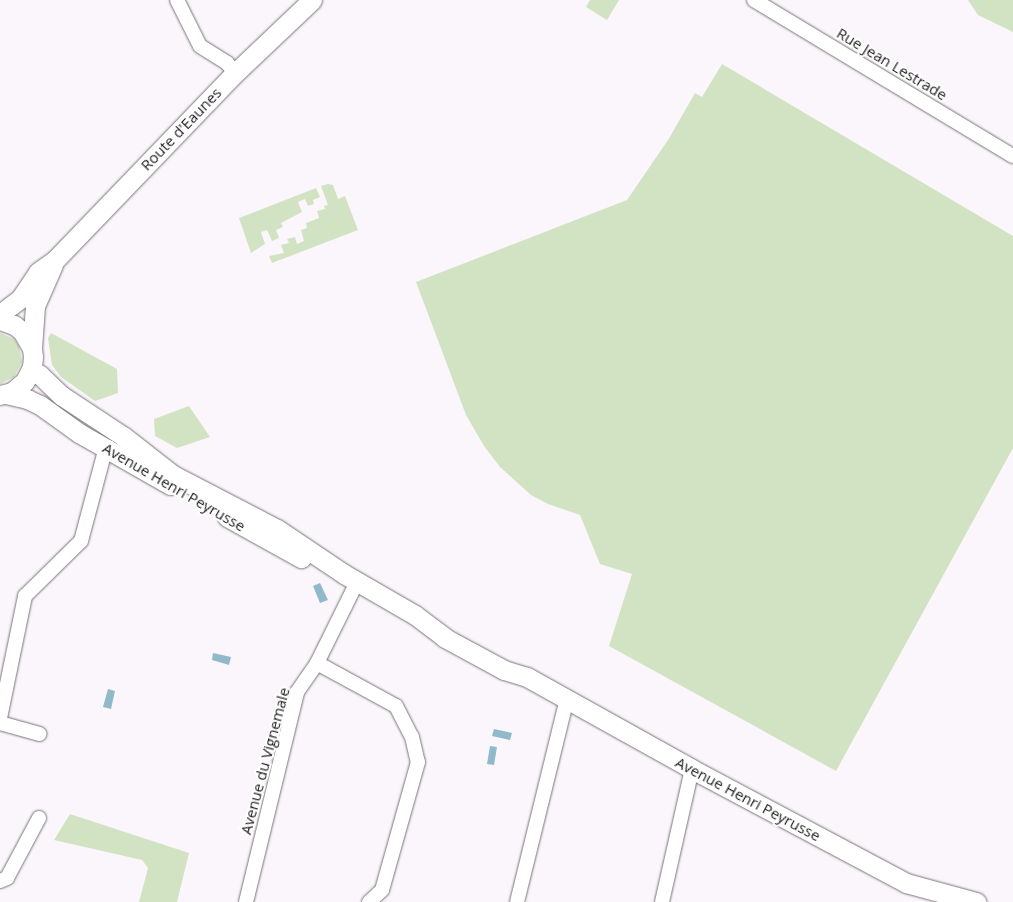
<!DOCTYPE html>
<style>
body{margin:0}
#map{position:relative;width:1013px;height:902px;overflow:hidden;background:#fbf6fb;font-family:"Open Sans",sans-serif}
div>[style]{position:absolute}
.green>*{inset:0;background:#d2e3c3}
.water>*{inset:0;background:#90baca}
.roads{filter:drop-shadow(0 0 1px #787478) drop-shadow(0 0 1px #787478)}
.street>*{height:14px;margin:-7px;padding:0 7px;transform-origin:7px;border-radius:7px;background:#fff}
.secondary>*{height:19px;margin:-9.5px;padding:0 9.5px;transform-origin:9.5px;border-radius:9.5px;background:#fff}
span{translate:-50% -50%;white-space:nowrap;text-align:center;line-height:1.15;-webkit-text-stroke:4px #fff;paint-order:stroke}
.street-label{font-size:15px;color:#1f1d1e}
</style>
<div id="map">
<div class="green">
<div style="clip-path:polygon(590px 0,619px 0,607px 20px,586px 7px)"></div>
<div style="clip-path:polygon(968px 0,1013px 0,1013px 32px,978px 15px)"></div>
<div style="clip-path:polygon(722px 64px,1013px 236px,1013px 448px,836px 771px,609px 646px,632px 574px,600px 564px,580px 515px,548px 504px,531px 495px,500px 467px,484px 446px,466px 415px,416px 282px,627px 200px,668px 140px,695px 93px,702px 97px)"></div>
<div style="clip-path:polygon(328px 184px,333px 185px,338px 199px,345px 196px,358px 230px,272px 263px,269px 256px,284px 253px,281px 245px,289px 243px,287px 239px,295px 237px,297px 244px,304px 241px,301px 230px,307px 228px,306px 223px,319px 218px,317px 211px,325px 209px,324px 206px,328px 205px,321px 186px)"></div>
<div style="clip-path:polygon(316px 188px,320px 197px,313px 200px,314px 204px,308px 206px,305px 199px,298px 202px,302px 212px,281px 223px,283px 227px,276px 230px,279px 238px,272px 241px,267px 230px,261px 232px,265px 244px,251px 253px,239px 218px)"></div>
<div style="clip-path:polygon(0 333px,14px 339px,19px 346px,22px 362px,14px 377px,0 384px)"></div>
<div style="clip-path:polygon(51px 333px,117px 369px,118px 393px,95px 401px,61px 377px,52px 365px,48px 338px)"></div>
<div style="clip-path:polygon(189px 406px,210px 437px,177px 448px,155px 436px,154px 419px)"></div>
<div style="clip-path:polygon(70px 814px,189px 853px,177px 902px,139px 902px,148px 868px,142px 860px,54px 840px)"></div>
</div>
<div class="water">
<div style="clip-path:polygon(320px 583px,328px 600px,320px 603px,313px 586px)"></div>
<div style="clip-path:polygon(213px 653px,231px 657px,229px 665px,212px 660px)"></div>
<div style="clip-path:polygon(108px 689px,115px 691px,111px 709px,103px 707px)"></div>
<div style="clip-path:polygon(494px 729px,512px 733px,510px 740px,492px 736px)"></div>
<div style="clip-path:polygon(490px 746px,497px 747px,494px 765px,487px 764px)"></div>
</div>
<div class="roads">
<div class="street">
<div style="left:177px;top:0;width:51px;rotate:63.4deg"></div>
<div style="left:200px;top:46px;width:32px;rotate:32deg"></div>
<div style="left:227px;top:63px;width:13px;rotate:51deg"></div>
<div style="left:754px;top:0;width:302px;rotate:31.1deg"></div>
<div style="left:317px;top:663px;width:90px;rotate:28.6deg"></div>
<div style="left:396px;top:706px;width:35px;rotate:63deg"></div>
<div style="left:412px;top:737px;width:26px;rotate:77deg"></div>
<div style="left:418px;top:762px;width:133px;rotate:105.7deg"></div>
<div style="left:382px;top:890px;width:18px;rotate:137deg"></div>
<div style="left:0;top:718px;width:125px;rotate:-78.4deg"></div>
<div style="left:25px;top:596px;width:78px;rotate:-44.5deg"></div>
<div style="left:81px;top:541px;width:97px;rotate:-75.1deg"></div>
<div style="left:0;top:723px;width:41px;rotate:15.4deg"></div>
<div style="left:0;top:881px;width:8px;rotate:-23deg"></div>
<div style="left:7px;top:878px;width:68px;rotate:-61.9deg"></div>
<div style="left:246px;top:902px;width:216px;rotate:-76.3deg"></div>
<div style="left:297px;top:692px;width:35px;rotate:-55deg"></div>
<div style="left:317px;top:663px;width:90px;rotate:-63.7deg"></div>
<div style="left:517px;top:902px;width:209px;rotate:-76.2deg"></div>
<div style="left:662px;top:902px;width:136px;rotate:-77.3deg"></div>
</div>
<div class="secondary">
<div style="left:0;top:314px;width:25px;rotate:-37deg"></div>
<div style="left:20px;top:299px;width:32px;rotate:-56deg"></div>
<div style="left:38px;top:272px;width:19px;rotate:-35deg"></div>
<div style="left:54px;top:261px;width:261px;rotate:-46.1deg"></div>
<div style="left:235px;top:73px;width:106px;rotate:-43.5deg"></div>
<div style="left:0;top:320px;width:15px;rotate:20deg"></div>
<div style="left:14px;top:325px;width:10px;rotate:37deg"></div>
<div style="left:22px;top:331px;width:20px;rotate:60deg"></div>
<div style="left:32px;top:348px;width:9px;rotate:84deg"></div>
<div style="left:33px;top:357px;width:10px;rotate:96deg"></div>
<div style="left:32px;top:367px;width:16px;rotate:117deg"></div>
<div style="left:25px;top:381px;width:17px;rotate:140deg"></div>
<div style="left:12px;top:392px;width:12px;rotate:166deg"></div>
<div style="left:32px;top:348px;width:42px;rotate:-85.9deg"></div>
<div style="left:35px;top:306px;width:45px;rotate:-66.3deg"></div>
<div style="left:31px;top:370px;width:10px;rotate:29deg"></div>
<div style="left:40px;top:375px;width:30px;rotate:44deg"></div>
<div style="left:62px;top:396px;width:73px;rotate:33.3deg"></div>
<div style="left:123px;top:436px;width:63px;rotate:38deg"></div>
<div style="left:173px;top:475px;width:117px;rotate:27.4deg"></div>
<div style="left:277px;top:529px;width:81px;rotate:33.9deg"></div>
<div style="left:344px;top:574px;width:82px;rotate:30deg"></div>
<div style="left:415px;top:615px;width:38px;rotate:37deg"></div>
<div style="left:445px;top:638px;width:67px;rotate:28.5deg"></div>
<div style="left:504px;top:670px;width:24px;rotate:17deg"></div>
<div style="left:527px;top:677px;width:189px;rotate:29.1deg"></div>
<div style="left:692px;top:769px;width:242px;rotate:28deg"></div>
<div style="left:906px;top:883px;width:73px;rotate:15.2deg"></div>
<div style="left:6px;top:394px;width:22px;rotate:13deg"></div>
<div style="left:27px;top:399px;width:14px;rotate:25deg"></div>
<div style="left:40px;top:405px;width:48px;rotate:35.7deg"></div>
<div style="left:79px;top:433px;width:105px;rotate:29.7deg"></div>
<div style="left:227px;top:517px;width:85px;rotate:29deg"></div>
</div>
</div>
<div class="street-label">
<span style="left:892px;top:64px;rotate:31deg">Rue Jean Lestrade</span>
<span style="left:181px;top:129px;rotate:-46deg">Route d'Eaunes</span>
<span style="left:174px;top:487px;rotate:30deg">Avenue Henri Peyrusse</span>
<span style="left:265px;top:761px;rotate:-75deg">Avenue du Vignemale</span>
<span style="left:748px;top:799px;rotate:28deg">Avenue Henri Peyrusse</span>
</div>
</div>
